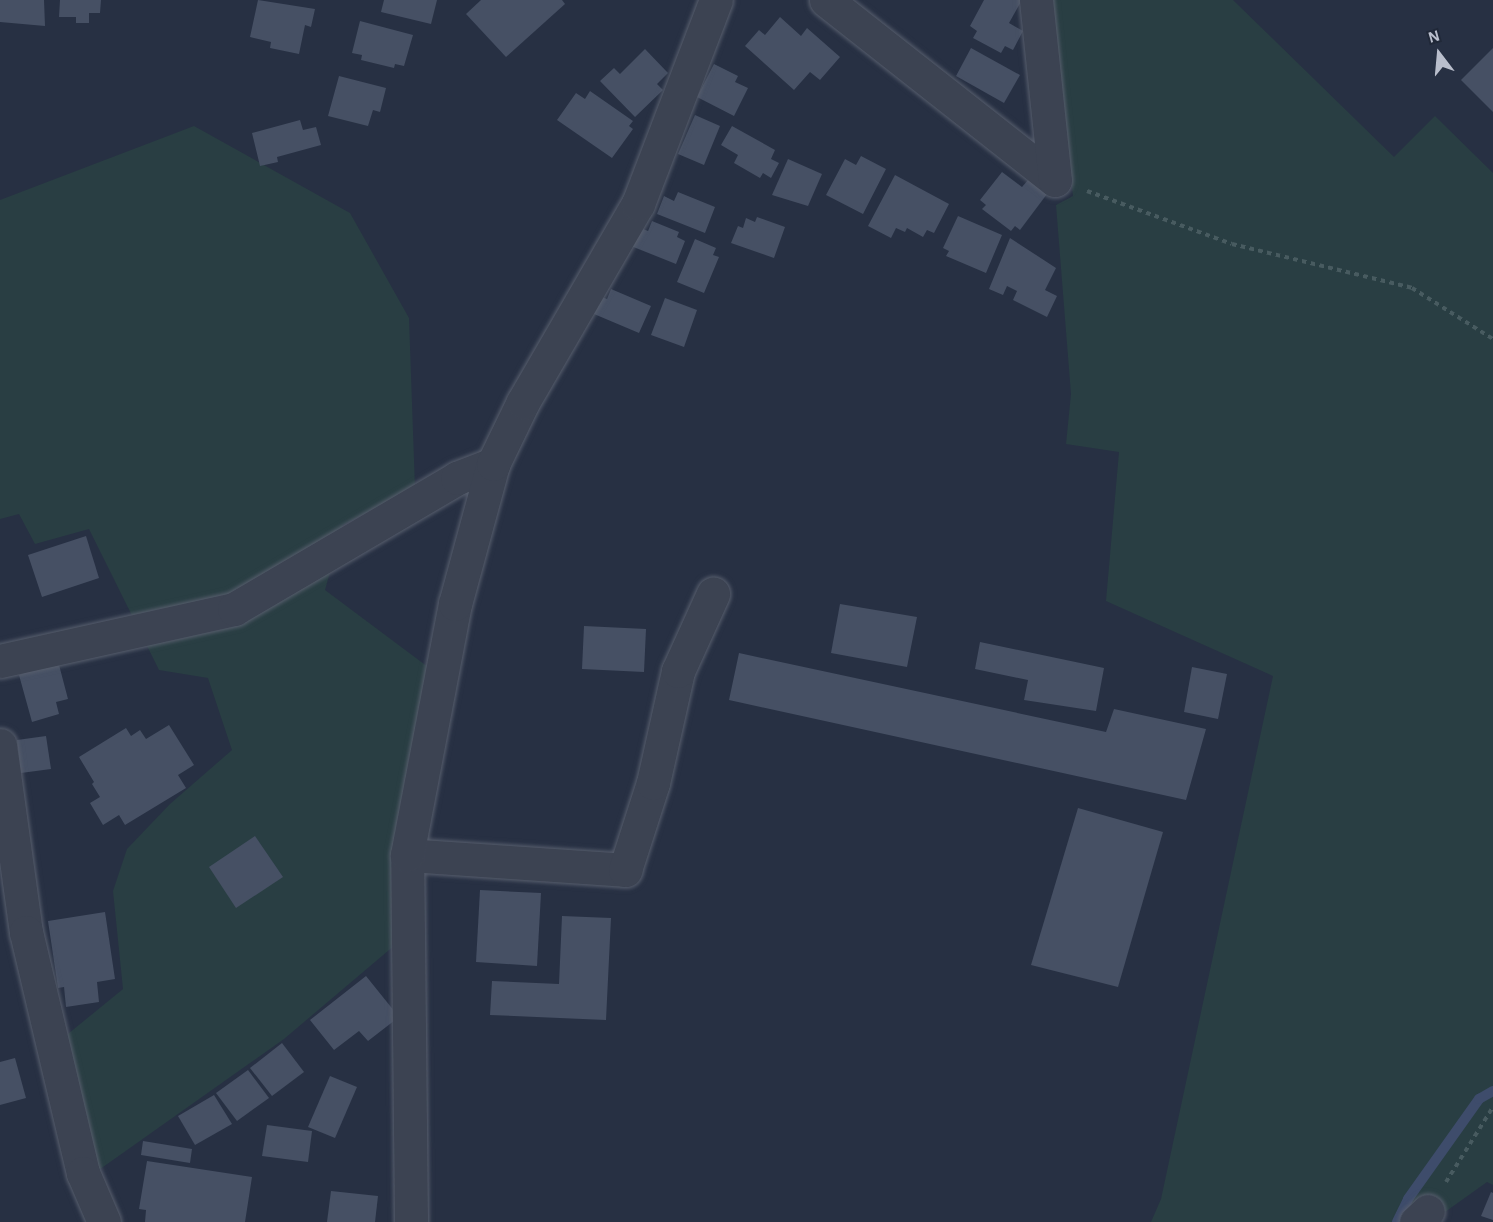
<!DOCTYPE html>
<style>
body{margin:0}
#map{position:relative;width:1493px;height:1222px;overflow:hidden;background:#273043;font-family:"Alegreya Sans",sans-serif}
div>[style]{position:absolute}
.green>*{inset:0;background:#293e43}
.stream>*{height:10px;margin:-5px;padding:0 5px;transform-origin:5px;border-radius:5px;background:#3e4c6b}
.building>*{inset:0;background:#465064}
.path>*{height:4px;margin-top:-2px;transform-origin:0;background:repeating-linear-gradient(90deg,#485b60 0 4.5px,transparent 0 9px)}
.roads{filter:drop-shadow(0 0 2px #575e6d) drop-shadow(0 0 2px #575e6d)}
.minor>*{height:33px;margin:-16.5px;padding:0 16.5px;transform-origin:16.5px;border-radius:16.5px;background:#3c4352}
span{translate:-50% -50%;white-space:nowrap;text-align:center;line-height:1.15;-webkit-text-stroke:5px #202838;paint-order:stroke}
.north{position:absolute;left:1409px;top:24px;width:60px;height:60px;-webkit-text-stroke:4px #202838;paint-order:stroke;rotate:344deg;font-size:16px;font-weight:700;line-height:24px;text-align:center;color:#b9becc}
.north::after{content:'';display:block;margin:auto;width:21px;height:27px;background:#b9becc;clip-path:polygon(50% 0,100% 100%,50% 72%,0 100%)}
</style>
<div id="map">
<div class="green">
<div style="clip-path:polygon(1051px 0,1233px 0,1394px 157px,1435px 116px,1493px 173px,1493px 1185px,1487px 1182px,1431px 1222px,1151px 1222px,1161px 1199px,1273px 676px,1106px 601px,1119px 452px,1066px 444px,1071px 394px,1056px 205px,1073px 196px)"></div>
<div style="clip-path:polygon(194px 126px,350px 213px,409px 318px,415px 488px,343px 525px,325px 590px,428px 667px,395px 945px,284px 1039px,96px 1172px,63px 1038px,123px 989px,113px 891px,127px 849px,170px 804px,232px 750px,208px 678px,159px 670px,89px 529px,35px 544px,19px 514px,0 519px,0 200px)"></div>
</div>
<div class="stream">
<div style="left:1397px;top:1222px;width:25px;rotate:-64deg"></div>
<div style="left:1408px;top:1199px;width:123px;rotate:-54.6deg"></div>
<div style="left:1479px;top:1099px;width:16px;rotate:-30deg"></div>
</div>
<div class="building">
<div style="clip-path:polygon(0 0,44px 0,45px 26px,0 22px)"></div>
<div style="clip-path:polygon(60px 0,101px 0,100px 13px,89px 13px,89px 23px,76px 23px,76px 17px,59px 17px)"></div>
<div style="clip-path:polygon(258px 0,315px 9px,311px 27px,305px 25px,299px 54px,270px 48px,271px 42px,250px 37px)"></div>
<div style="clip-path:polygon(384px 0,437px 0,431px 24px,381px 12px)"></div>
<div style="clip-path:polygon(481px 0,562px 0,565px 4px,506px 57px,466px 14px)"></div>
<div style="clip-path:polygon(984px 0,1022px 0,1009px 23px,1023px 31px,1013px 50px,1005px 46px,1001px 53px,973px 38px,977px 31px,970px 26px)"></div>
<div style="clip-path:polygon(780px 17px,801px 36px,807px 28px,840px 57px,820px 80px,810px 72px,794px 90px,745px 46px,759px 30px,765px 35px)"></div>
<div style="clip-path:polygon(360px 21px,413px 35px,404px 66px,395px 64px,394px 68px,361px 60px,362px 55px,352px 53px)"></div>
<div style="clip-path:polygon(971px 48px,1020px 75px,1004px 103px,956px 76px)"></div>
<div style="clip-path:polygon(1493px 48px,1493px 112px,1461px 80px)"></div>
<div style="clip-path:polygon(645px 49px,668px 73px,657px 84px,663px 90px,635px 117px,600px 81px,614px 68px,620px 74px)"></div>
<div style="clip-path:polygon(714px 64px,738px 76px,735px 82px,748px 88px,734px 116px,697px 97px)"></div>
<div style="clip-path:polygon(339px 76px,386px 88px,380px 112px,373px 110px,368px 126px,328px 116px)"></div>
<div style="clip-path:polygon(590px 91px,633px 121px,629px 126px,633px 129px,612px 158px,557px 120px,576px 93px,585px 99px)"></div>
<div style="clip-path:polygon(695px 115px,720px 126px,704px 165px,678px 154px)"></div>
<div style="clip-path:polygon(300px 120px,303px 130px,316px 127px,321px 145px,277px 157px,278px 162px,260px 166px,252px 133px)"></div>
<div style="clip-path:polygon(732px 126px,775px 150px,771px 159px,779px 163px,771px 178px,763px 173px,760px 178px,734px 163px,738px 155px,721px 145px)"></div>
<div style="clip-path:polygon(861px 156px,886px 169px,863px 214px,826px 195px,845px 159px,856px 165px)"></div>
<div style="clip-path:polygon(788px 159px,822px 174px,808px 206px,772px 195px)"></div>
<div style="clip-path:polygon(1002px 172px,1022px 187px,1028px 180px,1047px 194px,1020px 230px,1015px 226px,1011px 231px,982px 209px,986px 205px,980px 200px)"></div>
<div style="clip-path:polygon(895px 175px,949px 204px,934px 233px,927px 230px,923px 237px,907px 228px,905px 232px,896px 228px,891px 238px,868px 226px)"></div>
<div style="clip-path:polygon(678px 192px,715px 207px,705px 233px,657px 214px,664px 196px,674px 201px)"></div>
<div style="clip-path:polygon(958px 216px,1002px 235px,986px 273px,946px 256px,949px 251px,943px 248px)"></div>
<div style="clip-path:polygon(757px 217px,785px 227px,774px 258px,731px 243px,738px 226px,743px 228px,746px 218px,755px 222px)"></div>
<div style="clip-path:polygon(652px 221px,679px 232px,677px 237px,685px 241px,676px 264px,631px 246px,638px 227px,648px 231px)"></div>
<div style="clip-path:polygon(1010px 238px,1056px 268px,1045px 290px,1057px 296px,1047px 317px,1013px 300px,1017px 291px,1007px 286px,1003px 295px,989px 289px)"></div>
<div style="clip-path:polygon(695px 239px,716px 248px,713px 255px,719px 257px,704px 293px,677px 282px)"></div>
<div style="clip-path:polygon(611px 289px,651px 306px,639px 333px,594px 314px,602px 297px,607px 299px)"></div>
<div style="clip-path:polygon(665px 298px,697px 310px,684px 347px,651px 335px)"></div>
<div style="clip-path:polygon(86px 536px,99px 578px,42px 597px,28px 555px)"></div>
<div style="clip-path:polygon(840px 604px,917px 617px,907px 667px,831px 653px)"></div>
<div style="clip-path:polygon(584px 626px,646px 629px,644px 672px,582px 669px)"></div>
<div style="clip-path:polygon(980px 642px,1104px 668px,1096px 711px,1024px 700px,1028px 680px,975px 669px)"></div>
<div style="clip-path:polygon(739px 653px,1106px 732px,1114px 709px,1206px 729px,1186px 800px,729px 700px)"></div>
<div style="clip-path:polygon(58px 661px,68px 699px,56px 702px,59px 714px,32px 722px,19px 675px)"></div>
<div style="clip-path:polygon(1192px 667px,1227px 674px,1218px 719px,1184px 712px)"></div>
<div style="clip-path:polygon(169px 725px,194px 765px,178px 775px,186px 788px,125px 825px,119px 815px,103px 825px,90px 803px,100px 797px,92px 784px,94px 782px,79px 757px,126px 728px,131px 736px,140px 730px,146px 739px)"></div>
<div style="clip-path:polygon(46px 736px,51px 769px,21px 773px,17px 740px)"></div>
<div style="clip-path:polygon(1078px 808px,1163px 832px,1118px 987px,1031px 965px)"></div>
<div style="clip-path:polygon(255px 836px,283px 877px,236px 908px,209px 867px)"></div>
<div style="clip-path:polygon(480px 890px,541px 893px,537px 966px,476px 962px)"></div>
<div style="clip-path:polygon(105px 912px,115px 979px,97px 982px,99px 1002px,66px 1007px,64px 987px,58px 988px,48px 921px)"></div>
<div style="clip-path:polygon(562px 916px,611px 918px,606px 1020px,490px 1015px,492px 981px,559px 984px)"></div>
<div style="clip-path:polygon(366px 976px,399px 1017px,368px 1041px,359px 1031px,334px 1050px,310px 1020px)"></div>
<div style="clip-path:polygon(282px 1043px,304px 1072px,272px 1096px,250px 1068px)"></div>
<div style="clip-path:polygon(15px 1058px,26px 1098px,0 1105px,0 1062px)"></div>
<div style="clip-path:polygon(248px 1070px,269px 1098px,237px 1121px,216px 1093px)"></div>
<div style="clip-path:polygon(330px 1076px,357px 1087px,335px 1138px,308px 1127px)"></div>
<div style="clip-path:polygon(214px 1095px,232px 1124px,195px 1145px,178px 1116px)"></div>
<div style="clip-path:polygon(267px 1125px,312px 1131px,308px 1162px,262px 1156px)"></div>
<div style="clip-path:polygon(143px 1141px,192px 1149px,190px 1163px,141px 1155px)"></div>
<div style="clip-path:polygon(147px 1161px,252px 1177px,245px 1222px,145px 1222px,146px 1210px,139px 1209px)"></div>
<div style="clip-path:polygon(331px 1191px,378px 1196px,375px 1222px,327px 1222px)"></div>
<div style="clip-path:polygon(1491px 1192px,1493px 1193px,1493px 1220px,1481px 1216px)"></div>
</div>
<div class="path">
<div style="left:1087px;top:191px;width:154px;rotate:20.1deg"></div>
<div style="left:1232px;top:244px;width:185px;rotate:13.7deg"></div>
<div style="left:1412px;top:288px;width:96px;rotate:32.2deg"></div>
<div style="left:1446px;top:1182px;width:89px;rotate:-57.9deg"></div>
</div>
<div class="roads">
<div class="minor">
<div style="left:826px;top:0;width:291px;rotate:38.2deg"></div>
<div style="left:1036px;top:0;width:181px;rotate:84deg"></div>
<div style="left:0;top:661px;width:240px;rotate:-12.5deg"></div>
<div style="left:234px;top:609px;width:259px;rotate:-30.4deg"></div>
<div style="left:457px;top:478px;width:39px;rotate:-21deg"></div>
<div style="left:0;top:745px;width:189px;rotate:82.1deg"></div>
<div style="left:26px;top:932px;width:248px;rotate:76.7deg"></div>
<div style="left:83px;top:1173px;width:53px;rotate:66.8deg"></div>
<div style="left:407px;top:855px;width:219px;rotate:3.9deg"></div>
<div style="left:625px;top:870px;width:91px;rotate:-72.2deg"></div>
<div style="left:653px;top:783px;width:115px;rotate:-77.4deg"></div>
<div style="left:678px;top:671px;width:85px;rotate:-65.6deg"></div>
<div style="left:411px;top:1222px;width:367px;rotate:-90.6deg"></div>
<div style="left:407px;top:855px;width:256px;rotate:-79.2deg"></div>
<div style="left:455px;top:604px;width:145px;rotate:-74.8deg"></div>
<div style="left:493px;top:464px;width:69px;rotate:-64.2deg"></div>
<div style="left:523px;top:402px;width:229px;rotate:-59.9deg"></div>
<div style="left:638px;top:204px;width:218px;rotate:-69.1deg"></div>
<div style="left:1416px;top:1222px;width:16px;rotate:-43deg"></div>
</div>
</div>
<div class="north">N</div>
</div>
